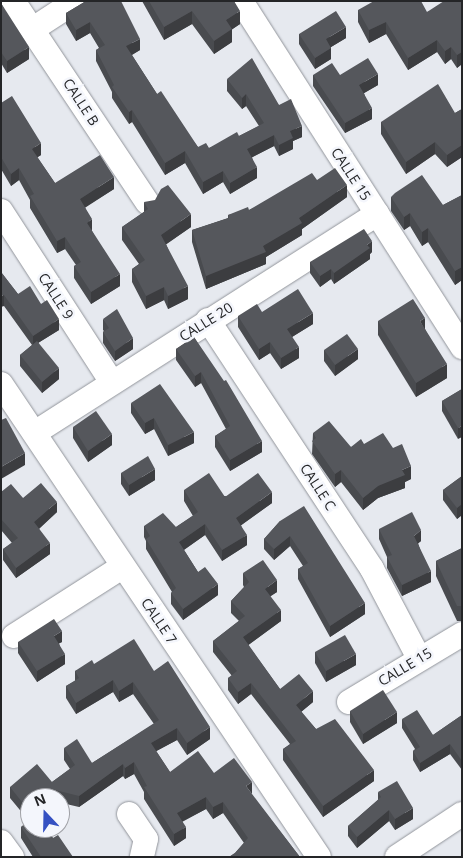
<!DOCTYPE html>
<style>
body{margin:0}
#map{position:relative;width:463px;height:858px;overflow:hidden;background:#e6e9ef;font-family:"Open Sans",sans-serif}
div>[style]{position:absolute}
.roads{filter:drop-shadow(0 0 1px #92959b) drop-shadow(0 0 1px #92959b)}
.minor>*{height:24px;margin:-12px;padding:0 12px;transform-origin:12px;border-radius:12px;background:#fff}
.wall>*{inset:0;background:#494b4f}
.shaded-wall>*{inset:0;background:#3c3d40}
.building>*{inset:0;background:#55575c}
span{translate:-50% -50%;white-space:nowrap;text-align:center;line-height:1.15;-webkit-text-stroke:5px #f4f6fc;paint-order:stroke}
.street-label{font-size:14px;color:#242527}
.frame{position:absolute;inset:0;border:2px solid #242527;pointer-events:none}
.north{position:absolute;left:20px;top:788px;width:50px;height:50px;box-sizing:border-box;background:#f4f6fc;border:1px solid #a1a2a7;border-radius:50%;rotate:339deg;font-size:14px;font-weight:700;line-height:20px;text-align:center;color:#242527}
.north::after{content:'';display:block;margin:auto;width:18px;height:22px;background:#3551c2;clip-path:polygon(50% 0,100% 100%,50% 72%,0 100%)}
</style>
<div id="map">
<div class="roads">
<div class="minor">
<div style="left:13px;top:1px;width:242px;rotate:56.3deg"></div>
<div style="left:241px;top:1px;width:411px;rotate:57.4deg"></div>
<div style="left:33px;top:29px;width:51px;rotate:-33.1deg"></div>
<div style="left:1px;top:211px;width:202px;rotate:57.1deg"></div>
<div style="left:208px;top:320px;width:298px;rotate:56.6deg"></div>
<div style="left:372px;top:569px;width:101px;rotate:62.2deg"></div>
<div style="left:1px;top:384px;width:570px;rotate:56.09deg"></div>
<div style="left:36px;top:432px;width:405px;rotate:-32.6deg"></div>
<div style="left:14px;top:636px;width:128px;rotate:-32.6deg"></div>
<div style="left:349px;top:702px;width:132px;rotate:-31deg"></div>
<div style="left:129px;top:814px;width:30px;rotate:56deg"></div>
<div style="left:146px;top:839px;width:18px;rotate:103deg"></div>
<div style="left:1px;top:842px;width:19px;rotate:54deg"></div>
<div style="left:397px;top:857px;width:78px;rotate:-33.5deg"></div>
</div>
</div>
<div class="wall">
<div style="clip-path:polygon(86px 1px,140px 50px,132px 55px,157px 94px,198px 147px,209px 148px,239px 136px,259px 126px,246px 106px,242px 109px,227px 91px,227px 79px,279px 105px,302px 137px,293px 141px,293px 149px,279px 156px,274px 146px,252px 157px,257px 178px,230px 194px,223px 182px,203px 194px,185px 163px,165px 175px,132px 122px,129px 124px,112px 98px,112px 92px,96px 61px,96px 50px,99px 48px,90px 33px,76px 41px,66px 24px,66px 13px)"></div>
<div style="clip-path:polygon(142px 1px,234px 1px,240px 24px,232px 29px,232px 42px,214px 54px,192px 24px,164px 40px)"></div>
<div style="clip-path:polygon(462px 1px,462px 64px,457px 68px,451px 59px,445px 64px,437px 52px,408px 70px,386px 34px,369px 43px,358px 22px,358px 10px,427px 12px)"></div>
<div style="clip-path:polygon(1px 3px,29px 59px,7px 73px,1px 63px)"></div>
<div style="clip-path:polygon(299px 34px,346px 38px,331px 47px,331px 59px,315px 69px,299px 44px)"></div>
<div style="clip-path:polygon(313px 75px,340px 75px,378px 85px,364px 93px,372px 119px,345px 133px,313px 86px)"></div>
<div style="clip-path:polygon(1px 103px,41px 155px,37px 157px,55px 183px,114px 189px,85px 207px,92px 231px,120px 286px,91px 304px,74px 278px,74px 266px,76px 265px,65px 249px,57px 253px,30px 208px,30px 200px,19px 180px,11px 186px,1px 169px)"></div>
<div style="clip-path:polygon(462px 109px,462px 157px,447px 167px,435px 154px,406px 174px,381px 134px,381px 122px,455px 113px)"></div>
<div style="clip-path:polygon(317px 180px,347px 197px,302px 229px,302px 235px,266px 257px,266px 264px,206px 289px,192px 242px,192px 230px,228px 218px,228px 215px,249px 210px)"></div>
<div style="clip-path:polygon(462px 195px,462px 280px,455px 285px,428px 242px,422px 246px,410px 226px,404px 230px,391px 211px,391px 197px,443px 205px)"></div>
<div style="clip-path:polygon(144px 202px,191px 227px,166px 244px,188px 299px,168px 309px,164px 300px,146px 309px,132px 282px,132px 269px,139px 264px,122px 240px,122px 227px,144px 212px)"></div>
<div style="clip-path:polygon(372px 252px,370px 254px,370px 259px,334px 284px,331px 279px,320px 287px,310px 273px,310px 262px)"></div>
<div style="clip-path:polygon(1px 272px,18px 294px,41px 304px,59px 330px,38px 343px,59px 379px,42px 393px,20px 366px,20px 355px,32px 345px,4px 306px)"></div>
<div style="clip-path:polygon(238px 316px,313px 324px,292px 337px,299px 358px,281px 369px,270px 353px,259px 360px,238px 327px)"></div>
<div style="clip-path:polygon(103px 319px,133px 349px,115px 361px,103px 343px,103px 332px,104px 331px,103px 330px)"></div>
<div style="clip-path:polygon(378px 321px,425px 329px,447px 378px,416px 397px,378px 335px)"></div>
<div style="clip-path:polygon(194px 337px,262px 452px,230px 471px,215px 447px,215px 436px,226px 429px,201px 383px,195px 387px,176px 360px,176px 349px)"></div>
<div style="clip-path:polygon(324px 350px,358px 359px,335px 376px,324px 361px)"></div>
<div style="clip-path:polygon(462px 389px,458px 439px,442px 411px,442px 401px)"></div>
<div style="clip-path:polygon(131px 403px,194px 443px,168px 456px,154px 429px,145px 434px,131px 413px)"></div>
<div style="clip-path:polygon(73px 427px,112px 445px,88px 462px,73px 438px)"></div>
<div style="clip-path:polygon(313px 433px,351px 447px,364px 444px,411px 479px,405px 482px,405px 488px,378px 498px,363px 510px,341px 482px,335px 487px,312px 454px)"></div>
<div style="clip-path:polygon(121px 473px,155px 480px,129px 496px,121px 484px)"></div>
<div style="clip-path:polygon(462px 476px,462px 515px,457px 519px,443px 500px,443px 490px)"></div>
<div style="clip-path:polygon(184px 490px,272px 503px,241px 525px,247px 545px,222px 561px,205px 535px,184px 550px,198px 572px,218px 595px,183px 620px,171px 604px,171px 593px,172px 592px,146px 549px,146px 541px,144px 537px,144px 526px,176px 527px,193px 516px,184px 501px)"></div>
<div style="clip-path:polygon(1px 492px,23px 498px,57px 512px,39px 529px,50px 554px,16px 578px,3px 560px,3px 549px,12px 543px,1px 530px)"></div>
<div style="clip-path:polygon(280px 521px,365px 614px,330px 637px,298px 579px,298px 569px,303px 566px,290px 546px,274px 560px,264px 549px,264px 539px)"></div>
<div style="clip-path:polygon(379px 529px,421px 541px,418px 543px,431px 582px,402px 596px,387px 568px,387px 557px,379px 539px)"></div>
<div style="clip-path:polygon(462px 548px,462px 621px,457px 621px,436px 576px,436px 561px)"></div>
<div style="clip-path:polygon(243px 573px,277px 592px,270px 596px,281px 621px,248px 645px,280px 689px,313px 702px,301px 712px,316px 729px,374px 781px,323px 817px,283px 760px,283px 749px,290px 744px,251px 694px,238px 704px,228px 690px,228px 678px,232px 676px,213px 652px,213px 641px,239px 621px,231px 613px,231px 601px,244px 587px,243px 585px)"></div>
<div style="clip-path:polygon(18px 642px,62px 642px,59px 643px,65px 664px,37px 682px,18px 653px)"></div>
<div style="clip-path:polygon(315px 652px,356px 665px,326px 682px,315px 663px)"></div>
<div style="clip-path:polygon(94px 664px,154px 671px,210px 739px,187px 755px,177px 740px,156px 751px,170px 772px,214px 773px,251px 794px,300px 857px,229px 857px,235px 853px,244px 843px,223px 813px,213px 819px,206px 809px,182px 822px,186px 838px,174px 846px,144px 799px,144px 792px,134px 774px,125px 779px,123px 776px,79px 807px,62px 803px,64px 817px,60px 819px,60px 798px,30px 798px,30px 828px,53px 838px,73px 857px,33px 857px,21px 838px,21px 827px,29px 821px,10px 798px,10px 787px,52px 782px,70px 769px,64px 760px,64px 748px,92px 763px,154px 724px,133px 694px,119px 702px,113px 692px,76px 714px,66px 698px,66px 686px,75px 681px,75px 671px)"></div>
<div style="clip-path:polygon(350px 711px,397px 723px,363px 744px,350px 722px)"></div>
<div style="clip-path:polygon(462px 715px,462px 770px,450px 754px,420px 772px,413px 760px,413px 751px,415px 749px,402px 728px,402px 719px,433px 735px)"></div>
<div style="clip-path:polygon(378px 792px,413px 819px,395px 830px,389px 821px,357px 848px,348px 836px,348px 826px,378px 800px)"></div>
</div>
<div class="shaded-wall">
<div style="clip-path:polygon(192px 11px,192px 24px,164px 40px,164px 27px)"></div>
<div style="clip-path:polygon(240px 11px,240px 24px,227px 33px,232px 29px,232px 42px,214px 54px,214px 41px,226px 20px)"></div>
<div style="clip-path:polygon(90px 22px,90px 33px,76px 41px,76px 30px)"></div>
<div style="clip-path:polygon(386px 22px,386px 34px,369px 43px,369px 30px)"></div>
<div style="clip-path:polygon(346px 27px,346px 38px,326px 50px,326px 39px)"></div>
<div style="clip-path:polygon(140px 39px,140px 50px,126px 58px,126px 46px)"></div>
<div style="clip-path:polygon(437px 40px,437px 52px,408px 70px,408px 58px)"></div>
<div style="clip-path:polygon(29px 47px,29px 59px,7px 73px,7px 61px)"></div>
<div style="clip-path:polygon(451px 47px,451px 59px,445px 64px,445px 51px)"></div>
<div style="clip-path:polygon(331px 48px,331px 59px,315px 69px,315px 58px)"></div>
<div style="clip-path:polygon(462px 52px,462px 64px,457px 68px,457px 55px)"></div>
<div style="clip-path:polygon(378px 74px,378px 85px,359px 96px,359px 85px)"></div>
<div style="clip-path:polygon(246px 94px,246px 106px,242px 109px,242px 98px)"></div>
<div style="clip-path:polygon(372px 108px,372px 119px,345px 133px,345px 123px)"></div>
<div style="clip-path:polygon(132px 110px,132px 122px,129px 124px,129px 112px)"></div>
<div style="clip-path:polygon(302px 126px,302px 137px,293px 141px,293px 149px,279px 156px,279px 145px,290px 131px)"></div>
<div style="clip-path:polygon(274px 135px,274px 146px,247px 160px,247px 149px)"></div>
<div style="clip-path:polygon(435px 142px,435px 154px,406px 174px,406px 162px)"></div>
<div style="clip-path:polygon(41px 143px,41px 155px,32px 161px,32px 149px)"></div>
<div style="clip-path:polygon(462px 145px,462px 157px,447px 167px,447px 155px)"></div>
<div style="clip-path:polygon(185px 151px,185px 163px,165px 175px,165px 163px)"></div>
<div style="clip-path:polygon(257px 167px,257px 178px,230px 194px,230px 183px)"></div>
<div style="clip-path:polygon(19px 168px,19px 180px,11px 186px,11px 174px)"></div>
<div style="clip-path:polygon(223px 171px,223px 182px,203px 194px,203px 182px)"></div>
<div style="clip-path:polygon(114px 177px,114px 189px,80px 211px,80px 199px)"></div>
<div style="clip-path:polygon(347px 185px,347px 197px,302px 229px,302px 235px,266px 257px,266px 264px,206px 289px,206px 276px,263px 246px,299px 218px)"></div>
<div style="clip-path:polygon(410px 213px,410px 226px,404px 230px,404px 217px)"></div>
<div style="clip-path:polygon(191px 214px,191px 227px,161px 248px,161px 235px)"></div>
<div style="clip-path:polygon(92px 219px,92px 231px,87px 223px)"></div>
<div style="clip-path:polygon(428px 228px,428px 242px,422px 246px,422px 232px)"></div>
<div style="clip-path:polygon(65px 237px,65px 249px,57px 253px,57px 241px)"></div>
<div style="clip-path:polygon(372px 241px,372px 252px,370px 254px,370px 259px,334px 284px,334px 273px,367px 245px)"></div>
<div style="clip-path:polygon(462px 267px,462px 280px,455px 285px,455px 271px)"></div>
<div style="clip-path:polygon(331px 269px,331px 279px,320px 287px,320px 276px)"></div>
<div style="clip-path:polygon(120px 274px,120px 286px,91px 304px,91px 292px)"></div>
<div style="clip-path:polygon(188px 286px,188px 299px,168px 309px,168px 296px)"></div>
<div style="clip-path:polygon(164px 287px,164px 300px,146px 309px,146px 296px)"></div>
<div style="clip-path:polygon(4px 295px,4px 306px,1px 307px,1px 296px)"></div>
<div style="clip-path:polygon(313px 313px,313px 324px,287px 340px,287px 329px)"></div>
<div style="clip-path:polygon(425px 318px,425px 331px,420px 321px)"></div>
<div style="clip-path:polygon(59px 319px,59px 330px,33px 346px,33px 336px)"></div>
<div style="clip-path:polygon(133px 338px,133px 349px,115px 361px,115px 351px)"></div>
<div style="clip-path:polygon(270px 342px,270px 353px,259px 360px,259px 349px)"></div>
<div style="clip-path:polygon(299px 347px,299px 358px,281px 369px,281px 358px)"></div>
<div style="clip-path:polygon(358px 349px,358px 359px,335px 376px,335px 365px)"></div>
<div style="clip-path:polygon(447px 364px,447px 378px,416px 397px,416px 383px)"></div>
<div style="clip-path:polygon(59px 368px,59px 379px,42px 393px,42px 382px)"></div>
<div style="clip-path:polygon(201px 372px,201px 383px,195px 387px,195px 376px)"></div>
<div style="clip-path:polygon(154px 418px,154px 429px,145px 434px,145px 423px)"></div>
<div style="clip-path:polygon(462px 426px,462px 437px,458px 439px,458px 428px)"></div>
<div style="clip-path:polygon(194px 432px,194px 443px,168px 456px,168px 445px)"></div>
<div style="clip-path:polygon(112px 434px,112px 445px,88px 462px,88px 451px)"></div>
<div style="clip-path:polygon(262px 441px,262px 452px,230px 471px,230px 460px)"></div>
<div style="clip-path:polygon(25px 453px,25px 465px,1px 479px,1px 467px)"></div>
<div style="clip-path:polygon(411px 466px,411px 479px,405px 482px,405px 488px,378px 498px,363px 510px,363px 498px,378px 486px,402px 470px)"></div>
<div style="clip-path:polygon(155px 469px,155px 480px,129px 496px,129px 485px)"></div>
<div style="clip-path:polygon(341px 470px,341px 482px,335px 487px,335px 474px)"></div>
<div style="clip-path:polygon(272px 492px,272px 503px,236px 529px,236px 518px)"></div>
<div style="clip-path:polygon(57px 502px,57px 512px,34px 533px,34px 522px)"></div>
<div style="clip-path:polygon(462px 504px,462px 515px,457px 519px,457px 508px)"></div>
<div style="clip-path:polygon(205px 524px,205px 535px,179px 553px,179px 542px)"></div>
<div style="clip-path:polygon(421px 530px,421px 541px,414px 547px,414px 536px)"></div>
<div style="clip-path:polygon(247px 535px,247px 545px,222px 561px,222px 550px)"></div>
<div style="clip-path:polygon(290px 536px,290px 546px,274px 560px,274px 549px)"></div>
<div style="clip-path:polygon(50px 543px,50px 554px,16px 578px,16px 568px)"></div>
<div style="clip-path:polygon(431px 571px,431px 582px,402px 596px,402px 585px)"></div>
<div style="clip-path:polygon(277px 580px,277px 592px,265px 600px,265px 589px)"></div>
<div style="clip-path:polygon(218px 584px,218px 595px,183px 620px,183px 609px)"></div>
<div style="clip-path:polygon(365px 603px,365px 614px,330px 637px,330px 626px)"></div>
<div style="clip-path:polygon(281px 610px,281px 621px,243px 649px,243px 637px)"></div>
<div style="clip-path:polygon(62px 631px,62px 642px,54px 646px,54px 636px)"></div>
<div style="clip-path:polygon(65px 654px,65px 664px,37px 682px,37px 671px)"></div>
<div style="clip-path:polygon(356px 654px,356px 665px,326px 682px,326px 671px)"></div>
<div style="clip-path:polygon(113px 680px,113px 692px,76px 714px,76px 703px)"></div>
<div style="clip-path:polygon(133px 682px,133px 694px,119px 702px,119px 691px)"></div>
<div style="clip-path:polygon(251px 683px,251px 694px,238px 704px,238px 692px)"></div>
<div style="clip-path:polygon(313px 691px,313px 702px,296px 716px,296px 705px)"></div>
<div style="clip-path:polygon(397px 712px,397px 723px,363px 744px,363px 734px)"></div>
<div style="clip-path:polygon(210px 727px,210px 739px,187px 755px,187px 743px)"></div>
<div style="clip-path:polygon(177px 728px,177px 740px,151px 754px,151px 743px)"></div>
<div style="clip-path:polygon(450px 744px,450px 754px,420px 772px,420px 763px)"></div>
<div style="clip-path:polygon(134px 762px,134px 774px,125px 779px,125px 768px)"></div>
<div style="clip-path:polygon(123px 764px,123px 776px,79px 807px,79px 796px)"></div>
<div style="clip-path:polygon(374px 770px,374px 781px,323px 817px,323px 806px)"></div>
<div style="clip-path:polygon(252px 782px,252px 794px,246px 786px)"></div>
<div style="clip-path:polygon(206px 797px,206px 809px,177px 824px,177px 813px)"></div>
<div style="clip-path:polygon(223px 802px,223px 813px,213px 819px,213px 807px)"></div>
<div style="clip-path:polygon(64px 806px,64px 817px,60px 819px,60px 808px)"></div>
<div style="clip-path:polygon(413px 808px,413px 819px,395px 830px,395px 819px)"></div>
<div style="clip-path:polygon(389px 810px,389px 821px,357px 848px,357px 837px)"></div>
<div style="clip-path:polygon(186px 827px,186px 838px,174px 846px,174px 834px)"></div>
</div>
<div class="building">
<div style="clip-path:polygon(86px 1px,121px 1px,140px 39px,126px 46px,157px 94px,161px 91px,198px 147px,206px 143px,209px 148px,237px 132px,239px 136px,264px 123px,246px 94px,242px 98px,227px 79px,252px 58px,279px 105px,291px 99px,302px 126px,290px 131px,293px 138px,279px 145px,274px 135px,247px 149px,257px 167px,230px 183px,223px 171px,203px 182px,185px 151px,165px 163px,132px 110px,129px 112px,112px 87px,114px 85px,96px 50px,105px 45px,90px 22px,76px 30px,66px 13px)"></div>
<div style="clip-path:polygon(149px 1px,234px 1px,240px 11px,226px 20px,232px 29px,214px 41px,192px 11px,164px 27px)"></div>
<div style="clip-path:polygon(374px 1px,421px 1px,427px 12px,444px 1px,462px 1px,462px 52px,457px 55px,451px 47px,445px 51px,437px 40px,408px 58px,386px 22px,369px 30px,358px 10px)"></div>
<div style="clip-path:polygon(1px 3px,29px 47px,7px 61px,1px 52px)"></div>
<div style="clip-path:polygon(336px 11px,346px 27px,326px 39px,331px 48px,315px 58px,299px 34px)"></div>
<div style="clip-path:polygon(368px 58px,378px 74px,359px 85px,372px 108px,345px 123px,313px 75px,332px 63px,340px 75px)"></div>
<div style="clip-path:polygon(438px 84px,455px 113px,462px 109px,462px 145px,447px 155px,435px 142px,406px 162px,381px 122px)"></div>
<div style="clip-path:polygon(12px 96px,41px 143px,32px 149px,55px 183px,100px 155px,114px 177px,80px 199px,92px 219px,87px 223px,120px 274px,91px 292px,74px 266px,81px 262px,65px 237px,57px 241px,30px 196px,34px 194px,19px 168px,11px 174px,1px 157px,1px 103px)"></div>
<div style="clip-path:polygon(335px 168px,347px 185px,299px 218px,302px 223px,263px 246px,266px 252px,206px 276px,192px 230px,229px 218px,228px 215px,248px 207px,249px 210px,312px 173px,317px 180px)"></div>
<div style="clip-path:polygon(422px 175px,443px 205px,462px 195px,462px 267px,455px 271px,428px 228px,422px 232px,410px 213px,404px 217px,391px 197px,395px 193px)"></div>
<div style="clip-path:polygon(168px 185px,191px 214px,161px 235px,188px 286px,168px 296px,164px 287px,146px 296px,132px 269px,145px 260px,122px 227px,148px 209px,144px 202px,155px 200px,161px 189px)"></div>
<div style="clip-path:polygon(364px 229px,372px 241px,367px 245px,370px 248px,334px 273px,331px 269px,320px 276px,310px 262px)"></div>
<div style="clip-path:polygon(1px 272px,18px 294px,30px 286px,41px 304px,47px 300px,59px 319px,33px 336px,4px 295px,1px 296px)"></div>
<div style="clip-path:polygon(298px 289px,313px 313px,287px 329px,299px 347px,281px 358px,270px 342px,259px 349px,238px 316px,257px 304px,262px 312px)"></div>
<div style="clip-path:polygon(413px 299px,425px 318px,420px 321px,447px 364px,416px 383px,378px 321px)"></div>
<div style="clip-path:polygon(117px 309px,133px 338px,115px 351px,103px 332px,109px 328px,103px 319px)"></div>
<div style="clip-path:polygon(347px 334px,358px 349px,335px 365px,324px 350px)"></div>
<div style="clip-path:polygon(194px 337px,224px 381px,226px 380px,262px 441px,230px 460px,215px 436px,230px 426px,201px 372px,195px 376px,176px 349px)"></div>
<div style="clip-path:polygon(37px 341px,59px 368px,42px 382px,20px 355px)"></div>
<div style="clip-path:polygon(160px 384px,194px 432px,168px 445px,154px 418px,145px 423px,131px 403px)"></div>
<div style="clip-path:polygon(462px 389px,462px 426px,458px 428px,442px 401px)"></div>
<div style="clip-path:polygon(96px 411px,112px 434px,88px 451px,73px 427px)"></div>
<div style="clip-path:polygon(6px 418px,25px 453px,1px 467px,1px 420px)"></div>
<div style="clip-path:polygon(329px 421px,351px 447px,361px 439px,364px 444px,383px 433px,393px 448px,402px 444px,411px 466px,402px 470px,405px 475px,378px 486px,363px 498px,341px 470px,335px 474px,312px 441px,316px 438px,313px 433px)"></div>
<div style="clip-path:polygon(148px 456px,155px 469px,129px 485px,121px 473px)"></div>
<div style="clip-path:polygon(209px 473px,225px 497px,258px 473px,272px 492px,236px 518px,247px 535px,222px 550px,205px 524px,179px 542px,198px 572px,205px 567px,218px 584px,183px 609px,171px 593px,176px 588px,146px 539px,150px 536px,144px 526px,163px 513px,176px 527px,198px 512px,184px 490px)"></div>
<div style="clip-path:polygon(462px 476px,462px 504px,457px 508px,443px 490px)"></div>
<div style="clip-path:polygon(41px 483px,57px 502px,34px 522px,50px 543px,16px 568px,3px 549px,18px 538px,1px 519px,1px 492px,11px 484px,23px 498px)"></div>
<div style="clip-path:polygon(304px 506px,365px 603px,330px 626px,298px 569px,308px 563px,290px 536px,274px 549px,264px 539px,280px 521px)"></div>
<div style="clip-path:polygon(412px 512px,421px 530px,414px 536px,431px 571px,402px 585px,387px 557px,392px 555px,379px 529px)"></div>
<div style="clip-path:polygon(462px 548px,462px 606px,457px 606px,436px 561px)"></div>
<div style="clip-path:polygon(263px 560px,277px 580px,265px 589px,281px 610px,243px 637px,280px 689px,299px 674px,313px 691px,296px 705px,316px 729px,335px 719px,374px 770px,323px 806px,283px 749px,296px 741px,251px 683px,238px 692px,228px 678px,237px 671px,213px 641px,245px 616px,231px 601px,249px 582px,243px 573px)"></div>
<div style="clip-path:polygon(54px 619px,62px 631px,54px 636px,65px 654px,37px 671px,18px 642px)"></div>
<div style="clip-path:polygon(345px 635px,356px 654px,326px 671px,315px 652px)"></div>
<div style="clip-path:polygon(134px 639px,154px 671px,168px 661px,210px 727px,187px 743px,177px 728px,151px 743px,170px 772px,198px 751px,214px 773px,234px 758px,252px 782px,246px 786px,300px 857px,256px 857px,255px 856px,253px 857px,229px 857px,235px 853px,248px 838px,223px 802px,213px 807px,206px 797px,177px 813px,186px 827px,174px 834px,144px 787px,147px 786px,134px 762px,125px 768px,123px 764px,79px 796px,51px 789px,58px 798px,30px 798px,30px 812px,10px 787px,37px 764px,52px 782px,75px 765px,64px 748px,77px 739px,92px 763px,159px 720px,133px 682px,119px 691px,113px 680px,76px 703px,66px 686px,79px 678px,75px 671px,92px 660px,94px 664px)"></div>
<div style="clip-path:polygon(383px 690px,397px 712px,363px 734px,350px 711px)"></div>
<div style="clip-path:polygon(417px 710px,433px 735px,462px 715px,462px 761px,450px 744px,420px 763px,413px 751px,420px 747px,402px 719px)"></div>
<div style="clip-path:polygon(397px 781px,413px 808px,395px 819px,389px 810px,357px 837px,348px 826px,381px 797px,378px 792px)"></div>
<div style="clip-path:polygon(60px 800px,64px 806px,60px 808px)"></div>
<div style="clip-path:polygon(30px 820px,30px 828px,48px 828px,53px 838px,58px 835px,73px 857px,41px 857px,21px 827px)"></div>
</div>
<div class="street-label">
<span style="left:81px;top:102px;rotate:57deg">CALLE B</span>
<span style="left:351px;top:174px;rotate:57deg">CALLE 15</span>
<span style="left:56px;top:296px;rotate:57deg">CALLE 9</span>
<span style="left:206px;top:322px;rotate:-32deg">CALLE 20</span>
<span style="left:318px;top:487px;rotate:57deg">CALLE C</span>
<span style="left:159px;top:621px;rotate:56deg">CALLE 7</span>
<span style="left:405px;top:667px;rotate:-31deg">CALLE 15</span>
</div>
<div class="frame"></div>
<div class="north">N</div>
</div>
